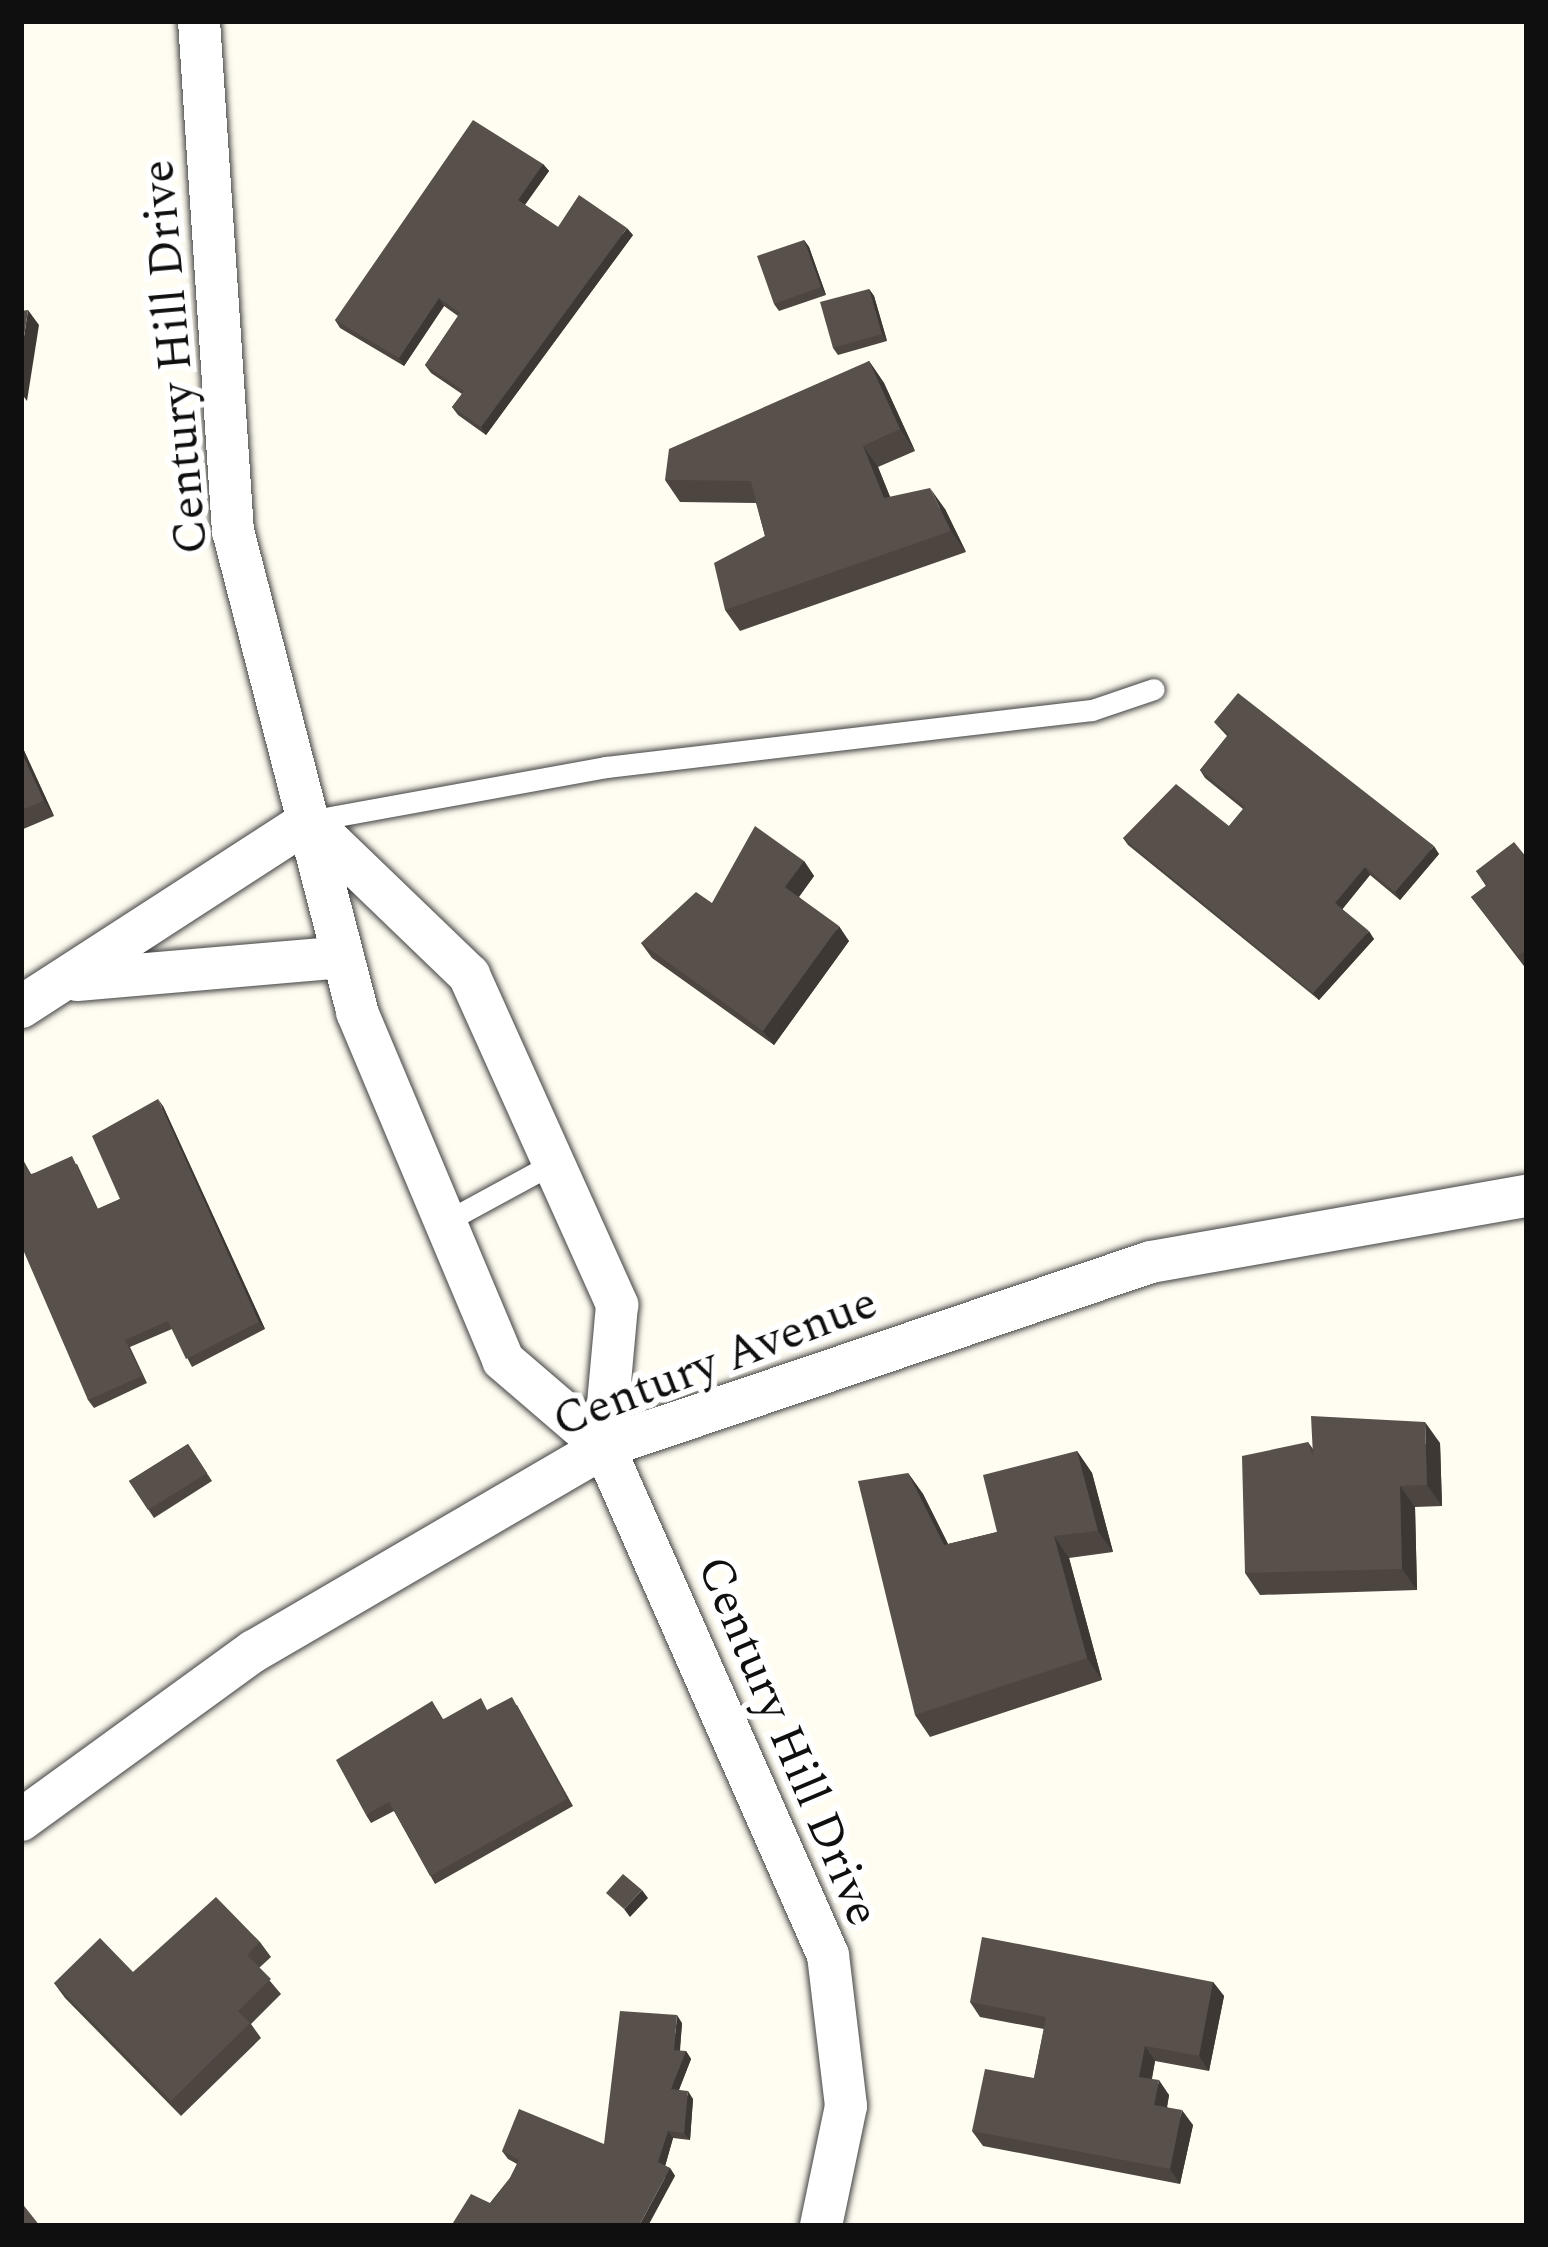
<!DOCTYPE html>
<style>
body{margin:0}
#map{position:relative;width:1548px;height:2247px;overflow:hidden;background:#fffcf1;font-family:Spectral,serif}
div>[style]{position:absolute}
.roads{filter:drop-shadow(0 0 3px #424242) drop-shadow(0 0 3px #424242)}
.lane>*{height:21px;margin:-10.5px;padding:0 10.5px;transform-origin:10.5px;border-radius:10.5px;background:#fff}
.street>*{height:42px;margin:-21px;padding:0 21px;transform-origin:21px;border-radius:21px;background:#fff}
.wall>*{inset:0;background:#4c4540}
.shaded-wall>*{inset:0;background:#3e3834}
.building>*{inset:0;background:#58504a}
span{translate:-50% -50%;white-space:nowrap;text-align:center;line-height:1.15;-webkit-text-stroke:12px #fff;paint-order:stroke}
.street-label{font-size:48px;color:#0f0f0f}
.frame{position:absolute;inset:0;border:24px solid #0f0f0f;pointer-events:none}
</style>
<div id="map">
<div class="roads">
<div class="lane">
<div style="left:309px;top:821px;width:302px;rotate:-10.3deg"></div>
<div style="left:606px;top:767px;width:489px;rotate:-6.7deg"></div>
<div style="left:1092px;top:710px;width:65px;rotate:-18.7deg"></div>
<div style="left:445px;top:1222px;width:122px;rotate:-28.5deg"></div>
</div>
<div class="street">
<div style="left:199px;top:21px;width:511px;rotate:86.19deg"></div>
<div style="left:233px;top:531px;width:497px;rotate:75.5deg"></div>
<div style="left:357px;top:1012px;width:377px;rotate:67.2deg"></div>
<div style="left:503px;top:1360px;width:133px;rotate:40.7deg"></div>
<div style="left:604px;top:1447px;width:555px;rotate:66.21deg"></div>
<div style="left:828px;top:1955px;width:152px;rotate:83.2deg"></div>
<div style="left:846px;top:2106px;width:123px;rotate:101.8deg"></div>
<div style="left:310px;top:822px;width:221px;rotate:43.9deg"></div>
<div style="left:469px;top:975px;width:362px;rotate:65.8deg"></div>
<div style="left:617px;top:1305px;width:143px;rotate:95.2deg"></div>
<div style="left:77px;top:980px;width:267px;rotate:-4.9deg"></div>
<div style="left:21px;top:1007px;width:343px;rotate:-32.9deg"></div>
<div style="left:21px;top:1820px;width:288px;rotate:-36deg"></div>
<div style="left:254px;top:1651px;width:405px;rotate:-30.2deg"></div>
<div style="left:604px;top:1447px;width:577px;rotate:-18.69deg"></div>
<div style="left:1151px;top:1262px;width:382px;rotate:-10deg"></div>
</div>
</div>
<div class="wall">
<div style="clip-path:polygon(543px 164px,549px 171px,525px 205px,558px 227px,633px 235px,486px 435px,458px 415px,452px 407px,462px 394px,431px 373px,425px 365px,458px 316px,444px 306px,404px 366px,340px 328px,335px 320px)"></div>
<div style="clip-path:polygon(804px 240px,809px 247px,826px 295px,779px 311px,774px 304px)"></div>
<div style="clip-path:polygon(869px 289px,874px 296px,887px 341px,838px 355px,833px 348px)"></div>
<div style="clip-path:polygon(869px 361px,884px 383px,915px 451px,878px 467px,890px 497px,945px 509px,966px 552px,740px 631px,725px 610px,765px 536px,756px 503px,680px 502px,665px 480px)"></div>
<div style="clip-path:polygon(1214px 722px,1439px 854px,1400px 900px,1370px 875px,1342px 909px,1374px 939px,1319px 1000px,1128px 845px,1123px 838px,1229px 826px,1243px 809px,1205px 778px,1200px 770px,1227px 736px)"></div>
<div style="clip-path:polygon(21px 744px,54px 816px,21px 830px)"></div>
<div style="clip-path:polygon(1527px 858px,1527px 970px,1471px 897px,1486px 886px,1476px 871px)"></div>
<div style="clip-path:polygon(804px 861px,814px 876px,799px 897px,849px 941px,774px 1045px,652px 958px,641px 943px,712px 903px)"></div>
<div style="clip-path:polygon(163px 1106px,265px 1329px,192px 1367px,172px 1329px,130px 1347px,147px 1383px,94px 1408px,88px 1400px,22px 1158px,31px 1174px,77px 1164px,98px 1209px,120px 1199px)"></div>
<div style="clip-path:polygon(1308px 1442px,1313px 1449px,1440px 1443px,1442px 1506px,1415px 1507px,1417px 1590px,1260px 1595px,1245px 1573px)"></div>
<div style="clip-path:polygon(188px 1444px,212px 1481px,154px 1518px,129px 1481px)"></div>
<div style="clip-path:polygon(1077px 1451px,1092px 1473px,1113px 1552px,1069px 1558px,1102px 1680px,930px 1737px,915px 1715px,908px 1473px,923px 1494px,948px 1544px,997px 1532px)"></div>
<div style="clip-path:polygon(432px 1701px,443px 1719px,517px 1705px,573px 1806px,435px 1884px,394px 1811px,371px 1823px,366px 1815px)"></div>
<div style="clip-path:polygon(260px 1942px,271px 1957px,259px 1968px,281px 1994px,251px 2024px,261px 2038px,181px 2116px,65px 1998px,54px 1983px,133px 1972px)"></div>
<div style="clip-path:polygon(1213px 1982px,1224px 1996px,1209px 2071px,1155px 2061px,1152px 2079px,1169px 2095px,1167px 2107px,1193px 2125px,1180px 2184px,983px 2146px,972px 2131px,1034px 2078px,1044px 2029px,980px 2017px,970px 2002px)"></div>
<div style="clip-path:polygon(682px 2023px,680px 2051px,686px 2051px,691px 2059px,679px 2090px,693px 2099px,690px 2140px,673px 2138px,665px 2166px,670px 2168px,675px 2176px,490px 2203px,510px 2178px,517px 2164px,508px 2159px,502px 2151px,604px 2144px)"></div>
</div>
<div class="shaded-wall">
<div style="clip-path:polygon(543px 164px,549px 171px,523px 207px,518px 200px)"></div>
<div style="clip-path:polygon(627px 228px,633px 235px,486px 435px,481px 427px)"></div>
<div style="clip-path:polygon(804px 240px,809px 247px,826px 295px,821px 287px)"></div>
<div style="clip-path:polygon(869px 289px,874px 296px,887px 341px,882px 334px)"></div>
<div style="clip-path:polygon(439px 298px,444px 306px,404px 366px,399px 358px)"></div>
<div style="clip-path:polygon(28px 310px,39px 325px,27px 401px,21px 393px,21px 357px)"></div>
<div style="clip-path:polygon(869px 361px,884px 383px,915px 451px,900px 429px)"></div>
<div style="clip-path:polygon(863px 446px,878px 467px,899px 519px,884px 498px)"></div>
<div style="clip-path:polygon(930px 488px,945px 509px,966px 552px,951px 531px)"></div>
<div style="clip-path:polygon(21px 744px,54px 816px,44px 801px,21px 751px)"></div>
<div style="clip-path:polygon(1434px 846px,1439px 854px,1400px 900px,1395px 892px)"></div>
<div style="clip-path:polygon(804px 861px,814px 876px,795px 902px,785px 887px)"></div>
<div style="clip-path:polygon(1365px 867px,1370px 875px,1341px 911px,1335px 903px)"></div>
<div style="clip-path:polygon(839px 926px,849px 941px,774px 1045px,763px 1031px)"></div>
<div style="clip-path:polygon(1369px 931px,1374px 939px,1319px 1000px,1313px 993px)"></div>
<div style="clip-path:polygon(158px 1099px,163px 1106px,265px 1329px,259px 1322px)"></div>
<div style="clip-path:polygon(1425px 1422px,1440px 1443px,1442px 1506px,1427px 1485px)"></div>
<div style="clip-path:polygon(1077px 1451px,1092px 1473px,1113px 1552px,1098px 1531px)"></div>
<div style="clip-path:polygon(908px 1473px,923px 1494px,959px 1566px,944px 1545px)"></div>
<div style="clip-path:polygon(1400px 1486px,1415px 1507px,1417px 1590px,1402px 1569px)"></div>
<div style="clip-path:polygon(1054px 1536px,1069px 1558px,1102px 1680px,1087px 1658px)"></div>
<div style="clip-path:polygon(642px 1890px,648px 1898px,630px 1917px,624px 1909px)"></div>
<div style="clip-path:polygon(1213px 1982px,1224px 1996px,1209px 2071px,1199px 2056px)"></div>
<div style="clip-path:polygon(677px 2015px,682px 2023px,679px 2058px,674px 2050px)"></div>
<div style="clip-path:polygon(1145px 2046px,1155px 2061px,1149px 2092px,1139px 2077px)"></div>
<div style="clip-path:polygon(686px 2051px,691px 2059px,676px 2097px,671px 2089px)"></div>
<div style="clip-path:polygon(1159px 2080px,1169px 2095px,1165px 2119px,1154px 2105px)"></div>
<div style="clip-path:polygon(688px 2091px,693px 2099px,690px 2140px,684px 2133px)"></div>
<div style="clip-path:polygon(1182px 2110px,1193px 2125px,1180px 2184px,1170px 2169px)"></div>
<div style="clip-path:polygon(668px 2131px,673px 2138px,664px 2170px,658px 2162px)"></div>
<div style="clip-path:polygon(670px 2168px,675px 2176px,648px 2226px,639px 2226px)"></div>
</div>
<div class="building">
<div style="clip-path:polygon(473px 120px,543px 164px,518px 200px,558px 227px,579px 195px,627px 228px,481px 427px,452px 407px,464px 391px,425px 365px,460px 313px,439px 298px,399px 358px,335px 320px)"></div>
<div style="clip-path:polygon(804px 240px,821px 287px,774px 304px,757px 256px)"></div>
<div style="clip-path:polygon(869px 289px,882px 334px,833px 348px,820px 302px)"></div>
<div style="clip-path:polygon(28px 310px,21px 357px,21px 311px)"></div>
<div style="clip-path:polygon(869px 361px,900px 429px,863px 446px,884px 498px,930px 488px,951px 531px,725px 610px,714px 563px,765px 536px,751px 481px,665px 480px,669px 449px)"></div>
<div style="clip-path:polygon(1238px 693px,1434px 846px,1395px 892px,1365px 867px,1335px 903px,1369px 931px,1313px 993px,1123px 838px,1176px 784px,1229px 826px,1245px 807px,1200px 770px,1229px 734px,1214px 722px)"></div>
<div style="clip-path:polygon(21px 751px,44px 801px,21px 810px)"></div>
<div style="clip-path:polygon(755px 826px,804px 861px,785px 887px,839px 926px,763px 1031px,641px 943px,696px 892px,712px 903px)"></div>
<div style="clip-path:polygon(1514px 842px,1527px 858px,1527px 949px,1518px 956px,1471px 897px,1487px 885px,1476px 871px)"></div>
<div style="clip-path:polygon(158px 1099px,259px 1322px,186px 1359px,168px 1321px,125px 1340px,142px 1376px,88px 1400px,21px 1245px,21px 1158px,30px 1175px,72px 1156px,97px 1209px,120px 1199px,92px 1136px)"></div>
<div style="clip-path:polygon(1311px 1416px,1425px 1422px,1427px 1485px,1400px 1486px,1402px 1569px,1245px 1573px,1242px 1456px,1308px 1442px,1313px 1456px)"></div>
<div style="clip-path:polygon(188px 1444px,207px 1473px,148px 1510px,129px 1481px)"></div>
<div style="clip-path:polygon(1077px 1451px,1098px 1531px,1054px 1536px,1087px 1658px,915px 1715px,858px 1481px,908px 1473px,944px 1545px,997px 1532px,983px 1475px)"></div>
<div style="clip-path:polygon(512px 1697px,567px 1799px,430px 1876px,389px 1802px,366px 1815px,336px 1760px,432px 1701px,442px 1720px,481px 1698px,487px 1710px)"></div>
<div style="clip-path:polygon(623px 1874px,642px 1890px,624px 1909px,606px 1893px)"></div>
<div style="clip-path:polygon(216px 1897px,260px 1942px,247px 1955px,271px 1979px,238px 2011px,250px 2023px,171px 2101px,54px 1983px,100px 1938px,133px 1972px)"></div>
<div style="clip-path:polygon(982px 1937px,1213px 1982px,1199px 2056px,1145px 2046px,1139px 2077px,1159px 2080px,1154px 2105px,1182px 2110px,1170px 2169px,972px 2131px,985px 2069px,1034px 2078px,1046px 2017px,970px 2002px)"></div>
<div style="clip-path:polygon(620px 2011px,677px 2015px,674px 2050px,686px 2051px,671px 2089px,688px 2091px,684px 2133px,668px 2131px,658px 2162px,670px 2168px,639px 2226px,451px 2226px,471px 2194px,490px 2203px,510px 2178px,519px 2160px,502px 2151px,519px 2109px,604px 2144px)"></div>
<div style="clip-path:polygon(21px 2202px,40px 2226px,21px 2226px)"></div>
</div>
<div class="street-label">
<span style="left:175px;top:357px;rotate:-95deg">Century Hill Drive</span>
<span style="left:715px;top:1362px;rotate:-21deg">Century Avenue</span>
<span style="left:788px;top:1741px;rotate:67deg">Century Hill Drive</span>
</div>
<div class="frame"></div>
</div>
